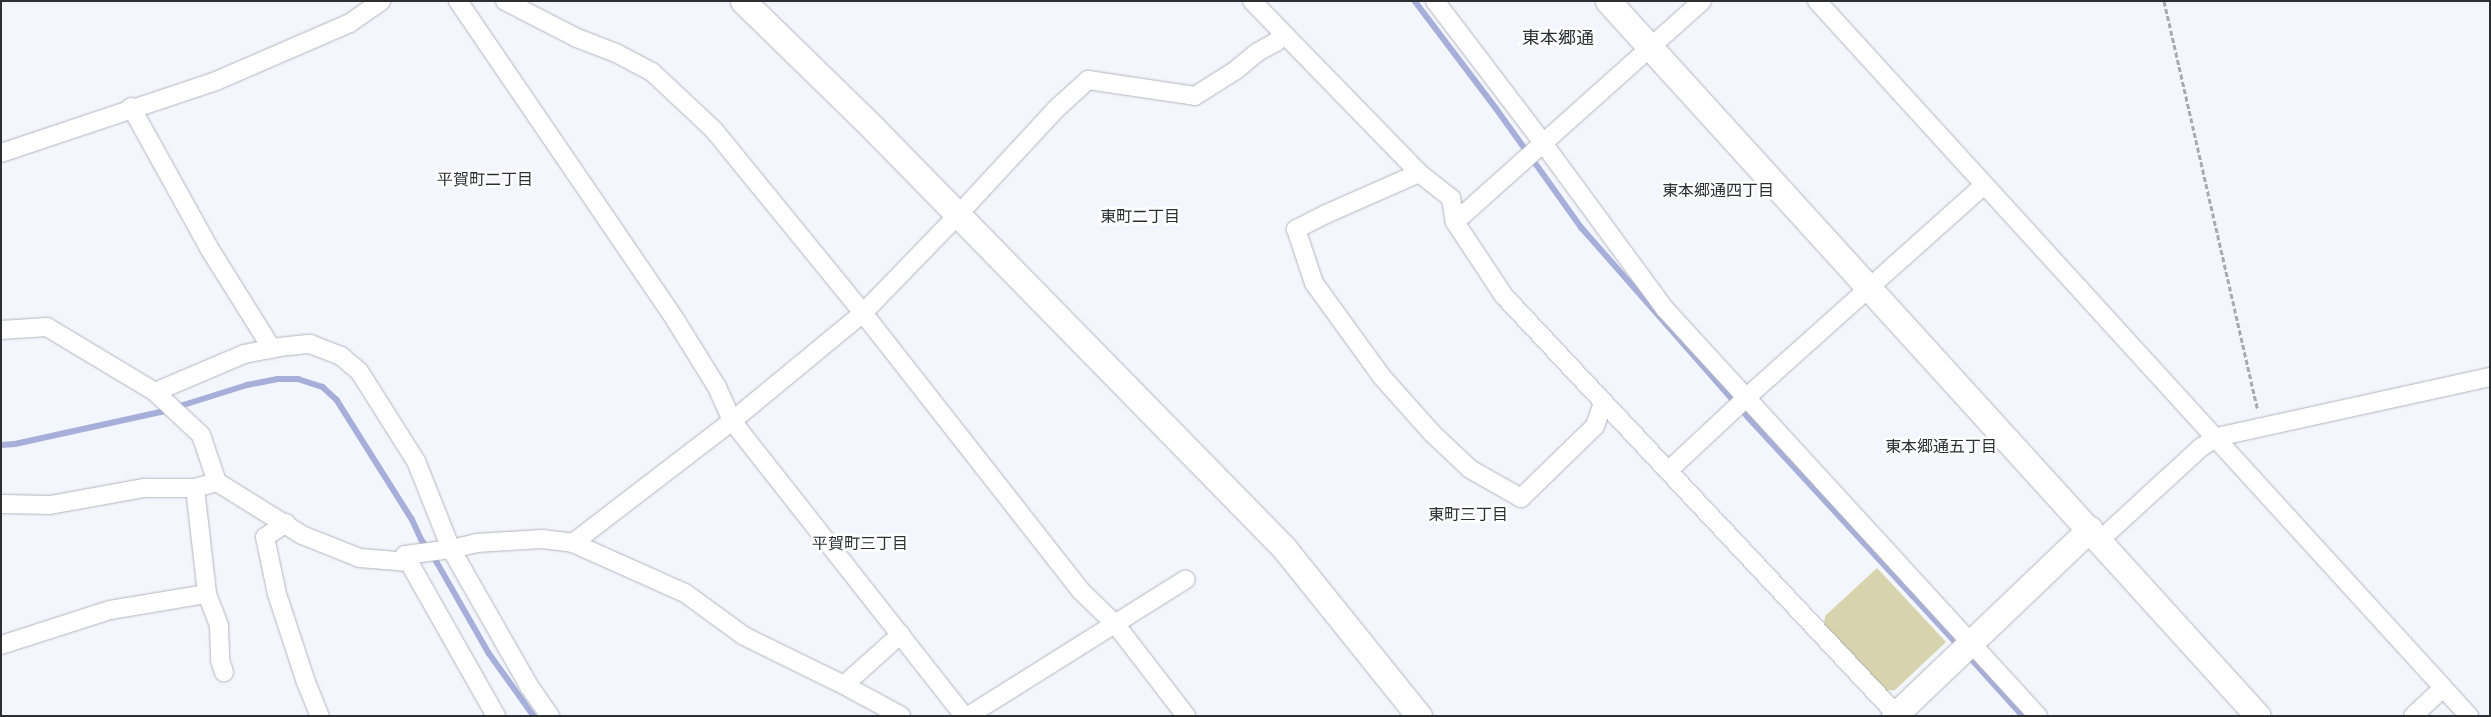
<!DOCTYPE html>
<meta charset="utf-8">
<style>
body{margin:0}
#map{position:relative;width:2491px;height:717px;overflow:hidden;background:#f4f6fe;font-family:"Archivo Narrow","Noto Sans JP",sans-serif}
div>[style]{position:absolute}
.green>*{inset:0;background:#d7d4ad}
.stream>*{height:5.5px;margin:-2.75px;padding:0 2.75px;transform-origin:2.75px;border-radius:2.75px;background:#a6aeda}
.path>*{height:3px;margin-top:-1.5px;transform-origin:0;background:repeating-linear-gradient(90deg,#a9aab0 0 5px,transparent 0 7.5px)}
.roads{filter:drop-shadow(0 0 1px #b3b5bc) drop-shadow(0 0 1px #b3b5bc)}
.street>*{height:18px;margin:-9px;padding:0 9px;transform-origin:9px;border-radius:9px;background:#fff}
.secondary>*{height:25px;margin:-12.5px;padding:0 12.5px;transform-origin:12.5px;border-radius:12.5px;background:#fff}
span{translate:-50% -50%;white-space:nowrap;text-align:center;line-height:1.15;-webkit-text-stroke:5px #fff;paint-order:stroke}
.neighbourhood-label{font-size:16px;color:#2e2f32}
.quarter-label{font-size:18px;color:#2e2f32}
.frame{position:absolute;inset:0;border:2px solid #2e2f32;pointer-events:none}
</style>
<div id="map">
<div class="green">
<div style="clip-path:polygon(1877px 568px,1946px 642px,1895px 690px,1885px 691px,1824px 625px,1825px 616px)"></div>
</div>
<div class="stream">
<div style="left:1415px;top:1px;width:134px;rotate:52.9deg"></div>
<div style="left:1496px;top:108px;width:148px;rotate:54.4deg"></div>
<div style="left:1582px;top:228px;width:252px;rotate:48.7deg"></div>
<div style="left:1748px;top:417px;width:311px;rotate:47.3deg"></div>
<div style="left:177px;top:407px;width:73px;rotate:-17.4deg"></div>
<div style="left:247px;top:385px;width:31px;rotate:-11deg"></div>
<div style="left:277px;top:379px;width:21px"></div>
<div style="left:298px;top:379px;width:26px;rotate:18deg"></div>
<div style="left:323px;top:387px;width:19px;rotate:43deg"></div>
<div style="left:337px;top:400px;width:141px;rotate:57.8deg"></div>
<div style="left:412px;top:519px;width:23px;rotate:65deg"></div>
<div style="left:422px;top:540px;width:27px;rotate:56deg"></div>
<div style="left:437px;top:562px;width:105px;rotate:60.3deg"></div>
<div style="left:489px;top:653px;width:77px;rotate:54.5deg"></div>
<div style="left:1px;top:445px;width:14px;rotate:-4deg"></div>
<div style="left:15px;top:444px;width:158px;rotate:-12.4deg"></div>
<div style="left:1967px;top:654px;width:84px;rotate:47.9deg"></div>
</div>
<div class="path">
<div style="left:2164px;top:1px;width:420px;rotate:77.1deg"></div>
</div>
<div class="roads">
<div class="street">
<div style="left:458px;top:1px;width:387px;rotate:55.7deg"></div>
<div style="left:676px;top:321px;width:78px;rotate:58.2deg"></div>
<div style="left:717px;top:387px;width:37px;rotate:66deg"></div>
<div style="left:732px;top:421px;width:375px;rotate:51.8deg"></div>
<div style="left:505px;top:1px;width:81px;rotate:27.2deg"></div>
<div style="left:577px;top:38px;width:42px;rotate:21deg"></div>
<div style="left:616px;top:53px;width:41px;rotate:27.8deg"></div>
<div style="left:652px;top:72px;width:83px;rotate:43.1deg"></div>
<div style="left:713px;top:129px;width:237px;rotate:50.8deg"></div>
<div style="left:863px;top:313px;width:353px;rotate:51.9deg"></div>
<div style="left:1081px;top:591px;width:49px;rotate:44.2deg"></div>
<div style="left:1116px;top:625px;width:115px;rotate:52.4deg"></div>
<div style="left:1252px;top:1px;width:240px;rotate:45.8deg"></div>
<div style="left:1419px;top:173px;width:41px;rotate:38deg"></div>
<div style="left:1451px;top:198px;width:24px;rotate:81deg"></div>
<div style="left:1455px;top:222px;width:89px;rotate:56.5deg"></div>
<div style="left:1504px;top:296px;width:576px;rotate:46.83deg"></div>
<div style="left:1435px;top:1px;width:178px;rotate:52.7deg"></div>
<div style="left:1543px;top:143px;width:206px;rotate:53.7deg"></div>
<div style="left:1665px;top:309px;width:552px;rotate:47.5deg"></div>
<div style="left:1817px;top:1px;width:968px;rotate:47.64deg"></div>
<div style="left:131px;top:107px;width:161px;rotate:61deg"></div>
<div style="left:209px;top:248px;width:119px;rotate:58deg"></div>
<div style="left:1px;top:153px;width:227px;rotate:-18.5deg"></div>
<div style="left:216px;top:81px;width:146px;rotate:-23.4deg"></div>
<div style="left:350px;top:23px;width:38px;rotate:-35deg"></div>
<div style="left:1419px;top:173px;width:102px;rotate:156.2deg"></div>
<div style="left:1326px;top:214px;width:34px;rotate:153deg"></div>
<div style="left:1296px;top:229px;width:57px;rotate:71.6deg"></div>
<div style="left:1314px;top:283px;width:116px;rotate:54.1deg"></div>
<div style="left:1382px;top:377px;width:76px;rotate:48.2deg"></div>
<div style="left:1433px;top:434px;width:51px;rotate:43.4deg"></div>
<div style="left:1470px;top:469px;width:59px;rotate:29.6deg"></div>
<div style="left:1521px;top:498px;width:103px;rotate:-44.2deg"></div>
<div style="left:1595px;top:426px;width:24px;rotate:-71deg"></div>
<div style="left:1455px;top:222px;width:331px;rotate:-41.8deg"></div>
<div style="left:1px;top:330px;width:46px;rotate:-3.7deg"></div>
<div style="left:47px;top:327px;width:126px;rotate:31deg"></div>
<div style="left:155px;top:392px;width:63px;rotate:43.1deg"></div>
<div style="left:201px;top:435px;width:50px;rotate:71.2deg"></div>
<div style="left:217px;top:482px;width:100px;rotate:31.9deg"></div>
<div style="left:302px;top:535px;width:62px;rotate:21.6deg"></div>
<div style="left:360px;top:558px;width:49px;rotate:4.7deg"></div>
<div style="left:155px;top:392px;width:97px;rotate:-23.1deg"></div>
<div style="left:244px;top:354px;width:36px;rotate:-11deg"></div>
<div style="left:279px;top:347px;width:31px;rotate:-6deg"></div>
<div style="left:310px;top:344px;width:33px;rotate:21deg"></div>
<div style="left:341px;top:356px;width:23px;rotate:40deg"></div>
<div style="left:359px;top:371px;width:107px;rotate:57.7deg"></div>
<div style="left:416px;top:461px;width:95px;rotate:68.3deg"></div>
<div style="left:451px;top:549px;width:158px;rotate:60.3deg"></div>
<div style="left:529px;top:686px;width:37px;rotate:55deg"></div>
<div style="left:1668px;top:471px;width:108px;rotate:-43.1deg"></div>
<div style="left:1747px;top:397px;width:318px;rotate:-41.8deg"></div>
<div style="left:217px;top:482px;width:23px;rotate:165deg"></div>
<div style="left:195px;top:488px;width:107px;rotate:83.5deg"></div>
<div style="left:207px;top:594px;width:34px;rotate:69deg"></div>
<div style="left:219px;top:626px;width:34px;rotate:88deg"></div>
<div style="left:220px;top:660px;width:13px;rotate:72deg"></div>
<div style="left:1px;top:504px;width:49px;rotate:1.2deg"></div>
<div style="left:50px;top:505px;width:96px;rotate:-10.3deg"></div>
<div style="left:144px;top:488px;width:51px"></div>
<div style="left:286px;top:523px;width:25px;rotate:146deg"></div>
<div style="left:265px;top:537px;width:58px;rotate:78.1deg"></div>
<div style="left:277px;top:594px;width:93px;rotate:71.8deg"></div>
<div style="left:306px;top:682px;width:37px;rotate:68deg"></div>
<div style="left:2099px;top:541px;width:137px;rotate:-42.6deg"></div>
<div style="left:2200px;top:448px;width:20px;rotate:-33deg"></div>
<div style="left:2217px;top:437px;width:280px;rotate:-12.4deg"></div>
<div style="left:573px;top:543px;width:200px;rotate:-37.5deg"></div>
<div style="left:732px;top:421px;width:170px;rotate:-39.5deg"></div>
<div style="left:863px;top:313px;width:135px;rotate:-45.9deg"></div>
<div style="left:957px;top:216px;width:144px;rotate:-47.2deg"></div>
<div style="left:1055px;top:110px;width:45px;rotate:-42.3deg"></div>
<div style="left:1088px;top:80px;width:108px;rotate:8.5deg"></div>
<div style="left:1195px;top:96px;width:49px;rotate:-32.4deg"></div>
<div style="left:1236px;top:70px;width:26px;rotate:-40deg"></div>
<div style="left:1256px;top:53px;width:23px;rotate:-29deg"></div>
<div style="left:1276px;top:42px;width:10px;rotate:-53deg"></div>
<div style="left:1px;top:645px;width:114px;rotate:-17.8deg"></div>
<div style="left:110px;top:610px;width:98px;rotate:-9.4deg"></div>
<div style="left:844px;top:685px;width:65px;rotate:28.5deg"></div>
<div style="left:496px;top:716px;width:185px;rotate:-119.5deg"></div>
<div style="left:405px;top:555px;width:46px;rotate:-7.4deg"></div>
<div style="left:451px;top:549px;width:26px;rotate:-13deg"></div>
<div style="left:476px;top:543px;width:66px;rotate:-3.5deg"></div>
<div style="left:542px;top:539px;width:31px;rotate:7deg"></div>
<div style="left:573px;top:543px;width:123px;rotate:24.1deg"></div>
<div style="left:685px;top:593px;width:73px;rotate:36.1deg"></div>
<div style="left:744px;top:636px;width:111px;rotate:26.1deg"></div>
<div style="left:844px;top:685px;width:76px;rotate:-41.8deg"></div>
<div style="left:968px;top:716px;width:257px;rotate:-32.1deg"></div>
<div style="left:2413px;top:716px;width:41px;rotate:-43deg"></div>
</div>
<div class="secondary">
<div style="left:743px;top:1px;width:183px;rotate:44.3deg"></div>
<div style="left:874px;top:129px;width:586px;rotate:45.62deg"></div>
<div style="left:1284px;top:548px;width:216px;rotate:51.2deg"></div>
<div style="left:1608px;top:1px;width:966px;rotate:47.73deg"></div>
<div style="left:1894px;top:716px;width:271px;rotate:-43.7deg"></div>
</div>
</div>
<div class="neighbourhood-label">
<span style="left:485px;top:179px">平賀町二丁目</span>
<span style="left:1718px;top:190px">東本郷通四丁目</span>
<span style="left:1140px;top:216px">東町二丁目</span>
<span style="left:1941px;top:446px">東本郷通五丁目</span>
<span style="left:1468px;top:514px">東町三丁目</span>
<span style="left:860px;top:543px">平賀町三丁目</span>
</div>
<div class="quarter-label">
<span style="left:1558px;top:38px">東本郷通</span>
</div>
<div class="frame"></div>
</div>
